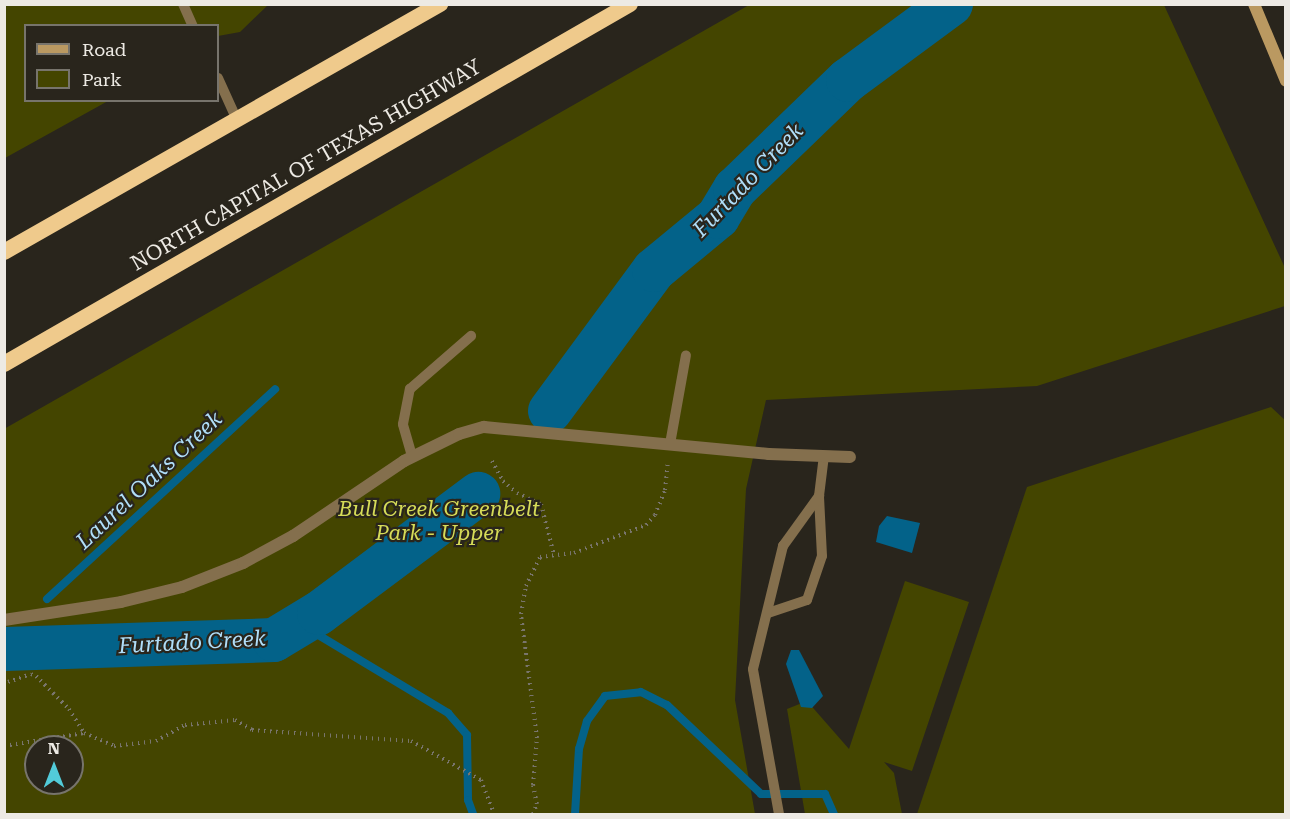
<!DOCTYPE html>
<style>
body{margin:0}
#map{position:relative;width:1290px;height:819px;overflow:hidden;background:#29251c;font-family:"Roboto Serif",serif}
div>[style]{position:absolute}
.green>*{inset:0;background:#444500}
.water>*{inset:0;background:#036289}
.stream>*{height:8px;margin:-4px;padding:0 4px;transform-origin:4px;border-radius:4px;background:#036289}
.river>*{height:44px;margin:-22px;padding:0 22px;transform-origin:22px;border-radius:22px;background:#036289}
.path>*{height:4px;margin-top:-2px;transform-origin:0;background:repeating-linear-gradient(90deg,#79756d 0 1.5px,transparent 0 6px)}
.service>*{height:10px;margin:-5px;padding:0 5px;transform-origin:5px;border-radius:5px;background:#846f4d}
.tertiary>*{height:12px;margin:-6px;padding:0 6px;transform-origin:6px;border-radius:6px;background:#846f4d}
.secondary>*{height:12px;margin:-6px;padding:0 6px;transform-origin:6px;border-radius:6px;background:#ba9961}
.trunk>*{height:16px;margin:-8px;padding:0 8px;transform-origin:8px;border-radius:8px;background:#efca8c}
span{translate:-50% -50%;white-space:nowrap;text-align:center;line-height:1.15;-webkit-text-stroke:4.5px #29251c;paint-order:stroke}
.street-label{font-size:21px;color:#edeae4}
.park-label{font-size:21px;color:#d6dc58;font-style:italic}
.water-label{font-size:22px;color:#b0def9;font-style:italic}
.frame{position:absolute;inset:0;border:6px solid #edeae4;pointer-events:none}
.legend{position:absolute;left:24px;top:24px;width:195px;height:78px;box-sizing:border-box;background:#29251c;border:2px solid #77746c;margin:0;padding:8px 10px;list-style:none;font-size:18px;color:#edeae4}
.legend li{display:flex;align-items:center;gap:12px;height:30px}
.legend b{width:30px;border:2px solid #77746c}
.north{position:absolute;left:24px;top:735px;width:60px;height:60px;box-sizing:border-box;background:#29251c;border:2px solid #77746c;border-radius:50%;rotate:0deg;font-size:16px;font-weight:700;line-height:24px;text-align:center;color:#edeae4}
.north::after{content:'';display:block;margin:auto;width:21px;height:27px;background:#52cbd9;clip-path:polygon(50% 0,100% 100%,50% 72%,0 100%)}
</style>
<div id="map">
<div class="green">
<div style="clip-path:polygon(4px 5px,268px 5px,240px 32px,218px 36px,218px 26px,26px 26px,26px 100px,108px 101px,5px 158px)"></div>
<div style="clip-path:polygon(evenodd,749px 5px,1164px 5px,1285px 268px,1285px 306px,1037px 386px,766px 400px,746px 489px,735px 700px,755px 814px,5px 814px,4px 429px,749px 5px,36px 747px,72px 747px,72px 783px,36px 783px,36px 747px)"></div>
<div style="clip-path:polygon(1271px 407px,1286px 421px,1285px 814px,917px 814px,1027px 487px)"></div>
<div style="clip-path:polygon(905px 581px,969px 602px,912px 771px,884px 762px,894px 773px,902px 814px,805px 814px,787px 709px,807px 701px,849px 749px)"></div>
</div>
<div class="water">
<div style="clip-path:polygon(887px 516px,920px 523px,912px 553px,876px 542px,879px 526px)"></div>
<div style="clip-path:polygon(791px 650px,799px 650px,823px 696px,812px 708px,801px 707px,786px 664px)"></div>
</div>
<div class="stream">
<div style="left:47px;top:599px;width:310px;rotate:-42.6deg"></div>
<div style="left:300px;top:624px;width:173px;rotate:31deg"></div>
<div style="left:448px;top:713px;width:29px;rotate:49deg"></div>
<div style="left:467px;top:735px;width:65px;rotate:89.1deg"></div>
<div style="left:468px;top:800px;width:15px;rotate:70deg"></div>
<div style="left:4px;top:649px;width:1px"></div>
<div style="left:575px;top:814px;width:65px;rotate:-86.5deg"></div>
<div style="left:579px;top:749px;width:29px;rotate:-74deg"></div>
<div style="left:587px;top:721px;width:31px;rotate:-54deg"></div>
<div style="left:605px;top:696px;width:36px;rotate:-6deg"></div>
<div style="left:641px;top:692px;width:29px;rotate:27deg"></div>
<div style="left:667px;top:705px;width:129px;rotate:43.4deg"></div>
<div style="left:761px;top:794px;width:64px"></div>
<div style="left:825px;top:794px;width:22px;rotate:66deg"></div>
</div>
<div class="river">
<div style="left:550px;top:411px;width:175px;rotate:-53.6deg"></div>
<div style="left:654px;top:270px;width:83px;rotate:-39.6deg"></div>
<div style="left:718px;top:217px;width:33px;rotate:-59deg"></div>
<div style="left:735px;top:189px;width:157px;rotate:-44deg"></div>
<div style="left:848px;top:80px;width:128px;rotate:-36.4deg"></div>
<div style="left:5px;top:649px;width:269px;rotate:-1.9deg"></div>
<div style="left:274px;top:640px;width:52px;rotate:-31deg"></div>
<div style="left:319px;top:613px;width:199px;rotate:-36.8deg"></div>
</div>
<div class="path">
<div style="left:492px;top:461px;width:23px;rotate:61deg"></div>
<div style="left:503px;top:481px;width:18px;rotate:41deg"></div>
<div style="left:517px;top:493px;width:26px;rotate:25deg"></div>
<div style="left:541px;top:504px;width:53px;rotate:75.7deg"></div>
<div style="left:8px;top:682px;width:24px;rotate:-19deg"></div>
<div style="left:31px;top:674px;width:5px;rotate:22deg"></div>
<div style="left:36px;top:676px;width:47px;rotate:45deg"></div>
<div style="left:69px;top:709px;width:28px;rotate:58deg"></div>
<div style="left:4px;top:746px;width:81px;rotate:-9.2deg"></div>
<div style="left:84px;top:733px;width:33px;rotate:23deg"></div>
<div style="left:114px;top:746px;width:42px;rotate:-6.8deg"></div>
<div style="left:156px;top:741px;width:33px;rotate:-29deg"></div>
<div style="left:185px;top:725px;width:50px;rotate:-5.7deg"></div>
<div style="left:235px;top:720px;width:20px;rotate:30deg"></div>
<div style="left:252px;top:730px;width:159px;rotate:4deg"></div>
<div style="left:411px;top:741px;width:80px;rotate:29.1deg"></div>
<div style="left:481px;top:780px;width:36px;rotate:69deg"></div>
<div style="left:533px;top:814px;width:11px;rotate:-68deg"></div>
<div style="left:537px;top:804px;width:19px;rotate:-102deg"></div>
<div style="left:533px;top:785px;width:47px;rotate:-85.1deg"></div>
<div style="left:537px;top:738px;width:125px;rotate:-97.4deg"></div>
<div style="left:521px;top:614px;width:28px;rotate:-80deg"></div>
<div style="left:526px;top:586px;width:32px;rotate:-64deg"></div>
<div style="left:540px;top:557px;width:34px;rotate:-7deg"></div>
<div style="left:574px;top:553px;width:77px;rotate:-21.3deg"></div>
<div style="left:646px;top:525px;width:13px;rotate:-48deg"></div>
<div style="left:655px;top:515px;width:27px;rotate:-68deg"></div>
<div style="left:665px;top:490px;width:28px;rotate:-84deg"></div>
</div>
<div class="service">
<div style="left:183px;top:4px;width:24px;rotate:66deg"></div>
<div style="left:218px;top:78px;width:46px;rotate:65.7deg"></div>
<div style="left:670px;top:444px;width:90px;rotate:-79.8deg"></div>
<div style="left:412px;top:456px;width:33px;rotate:-106deg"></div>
<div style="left:403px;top:424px;width:36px;rotate:-79deg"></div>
<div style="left:410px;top:389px;width:81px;rotate:-41deg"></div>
<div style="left:768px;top:613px;width:41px;rotate:-18.4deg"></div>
<div style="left:807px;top:600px;width:46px;rotate:-71.2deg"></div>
<div style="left:822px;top:556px;width:60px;rotate:-92.9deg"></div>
<div style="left:819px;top:496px;width:39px;rotate:-83deg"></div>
<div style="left:779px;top:814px;width:147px;rotate:-100.2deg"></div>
<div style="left:753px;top:669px;width:127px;rotate:-76.3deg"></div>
<div style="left:783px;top:546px;width:62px;rotate:-54.2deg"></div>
</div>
<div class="tertiary">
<div style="left:4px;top:620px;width:118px;rotate:-8.7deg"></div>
<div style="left:121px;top:602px;width:63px;rotate:-13.8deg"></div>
<div style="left:182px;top:587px;width:66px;rotate:-21.5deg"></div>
<div style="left:243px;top:563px;width:57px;rotate:-28.4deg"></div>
<div style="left:293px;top:536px;width:134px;rotate:-34deg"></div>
<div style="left:404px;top:461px;width:61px;rotate:-26.1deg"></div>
<div style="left:459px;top:434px;width:26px;rotate:-16deg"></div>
<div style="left:484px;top:427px;width:286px;rotate:5.4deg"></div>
<div style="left:769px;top:454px;width:81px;rotate:2.1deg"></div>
</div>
<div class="secondary">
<div style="left:1254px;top:4px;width:83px;rotate:67.4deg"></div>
</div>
<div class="trunk">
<div style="left:4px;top:252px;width:502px;rotate:-29.63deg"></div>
<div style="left:4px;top:364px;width:722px;rotate:-29.9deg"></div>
</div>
<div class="street-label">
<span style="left:306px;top:165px;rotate:-30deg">NORTH CAPITAL OF TEXAS HIGHWAY</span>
</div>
<div class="park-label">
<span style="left:439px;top:521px">Bull Creek Greenbelt<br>Park - Upper</span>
</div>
<div class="water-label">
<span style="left:748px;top:180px;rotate:-46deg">Furtado Creek</span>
<span style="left:149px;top:480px;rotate:-43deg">Laurel Oaks Creek</span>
<span style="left:192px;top:642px;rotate:-3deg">Furtado Creek</span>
</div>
<div class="frame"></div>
<ul class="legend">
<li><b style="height:8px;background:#ba9961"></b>Road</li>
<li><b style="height:16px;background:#444500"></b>Park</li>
</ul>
<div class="north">N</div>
</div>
